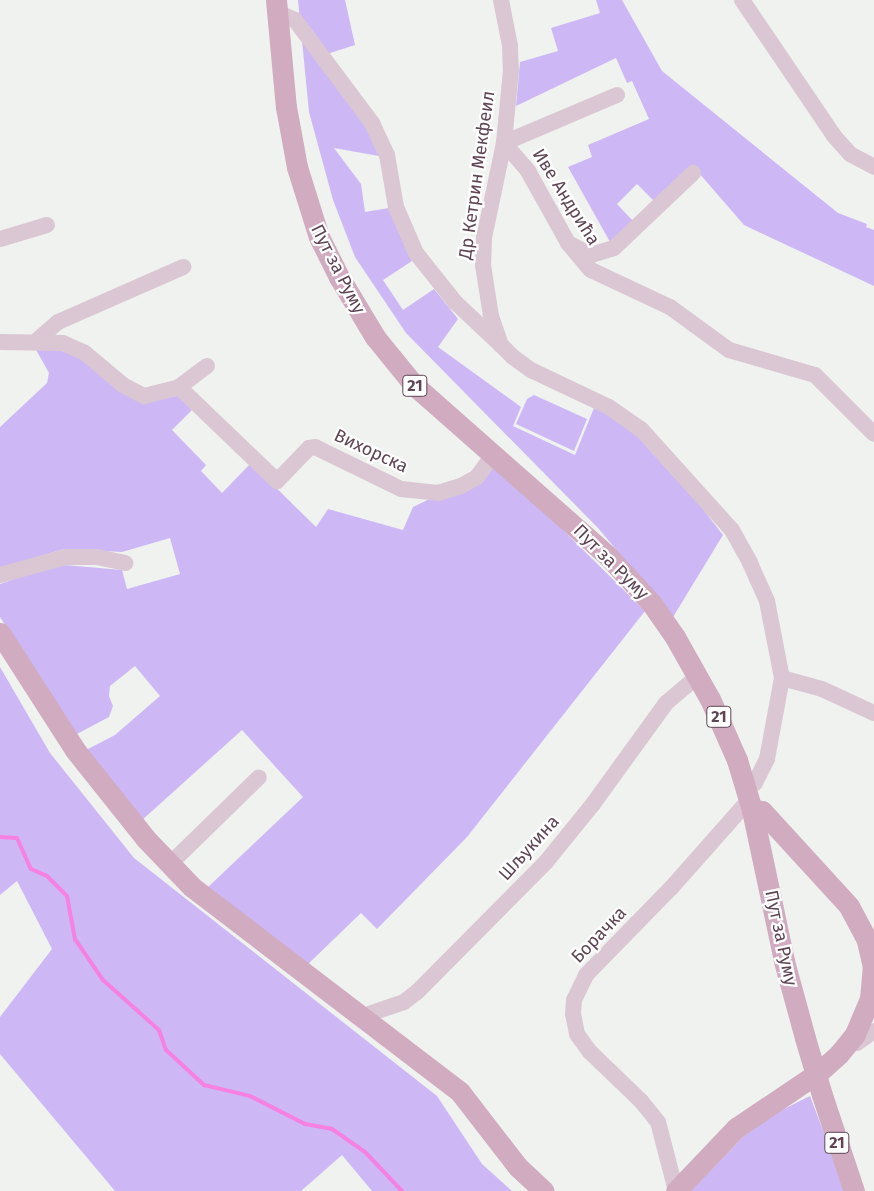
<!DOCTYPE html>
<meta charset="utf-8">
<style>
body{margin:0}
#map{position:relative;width:874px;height:1191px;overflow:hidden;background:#eff2ef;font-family:"Fira Sans",sans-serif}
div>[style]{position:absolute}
.green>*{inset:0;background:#cdb8f5}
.stream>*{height:4px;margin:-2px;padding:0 2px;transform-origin:2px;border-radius:2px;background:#f780e3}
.minor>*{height:16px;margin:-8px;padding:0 8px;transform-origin:8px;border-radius:8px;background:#dbc7d3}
.major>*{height:21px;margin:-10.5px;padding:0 10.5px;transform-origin:10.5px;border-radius:10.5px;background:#d1abc0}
.major-bridge>*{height:21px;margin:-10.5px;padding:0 10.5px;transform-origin:10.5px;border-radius:10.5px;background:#d1abc0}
span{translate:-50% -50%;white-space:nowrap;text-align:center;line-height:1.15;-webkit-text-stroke:4.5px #fff;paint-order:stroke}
.shield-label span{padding:1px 4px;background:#fff;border:1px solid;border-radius:4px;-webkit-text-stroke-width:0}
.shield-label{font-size:16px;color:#5f4554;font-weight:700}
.street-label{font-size:18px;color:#5f4554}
</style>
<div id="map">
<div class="green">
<div style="clip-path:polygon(298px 0,345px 0,355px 45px,327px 54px,367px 127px,379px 156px,334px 148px,361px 184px,365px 212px,389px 208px,412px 261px,383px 280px,403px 310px,434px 289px,458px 319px,438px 347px,521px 407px,513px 426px,575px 455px,594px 408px,606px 413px,638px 437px,702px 508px,723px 535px,673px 617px,598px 528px,406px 333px,355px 257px,333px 200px,309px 112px)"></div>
<div style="clip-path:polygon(596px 0,622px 0,662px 71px,838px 213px,867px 224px,866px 227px,874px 230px,874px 286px,744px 225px,692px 165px,654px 201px,637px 184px,617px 204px,633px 221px,610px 242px,568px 167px,592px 157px,588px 145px,649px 119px,632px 81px,627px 83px,616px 58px,516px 106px,520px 62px,558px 51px,551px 28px,600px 13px)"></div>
<div style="clip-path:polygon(35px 348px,61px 349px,81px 358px,143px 403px,181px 395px,194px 408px,172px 430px,206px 465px,201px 471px,222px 493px,251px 463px,316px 527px,328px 509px,403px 530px,413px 507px,498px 466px,645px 611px,467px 837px,377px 929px,361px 913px,307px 965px,206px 889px,303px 797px,242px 730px,141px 821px,86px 750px,115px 735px,160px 696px,135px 666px,110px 686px,109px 696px,113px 706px,109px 717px,75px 735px,0 617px,0 584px,40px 570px,65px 565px,122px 570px,127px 589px,180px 574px,170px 538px,122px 552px,64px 549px,0 568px,0 427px,47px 383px,49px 373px)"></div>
<div style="clip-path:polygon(534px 395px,587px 419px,574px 451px,516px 424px,527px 399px)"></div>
<div style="clip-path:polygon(0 667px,50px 753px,134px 858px,437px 1096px,482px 1164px,512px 1191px,372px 1191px,342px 1155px,301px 1191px,115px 1191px,0 1054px,0 1017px,52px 949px,17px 881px,0 895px)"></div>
<div style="clip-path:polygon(810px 1096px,846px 1191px,691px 1191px,743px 1137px,768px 1117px)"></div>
</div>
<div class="stream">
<div style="left:0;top:837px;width:17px;rotate:3deg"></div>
<div style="left:17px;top:838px;width:34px;rotate:66deg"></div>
<div style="left:31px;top:869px;width:17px;rotate:24deg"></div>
<div style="left:47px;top:876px;width:28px;rotate:45deg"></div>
<div style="left:67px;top:896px;width:44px;rotate:79.5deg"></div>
<div style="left:75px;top:939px;width:50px;rotate:55.7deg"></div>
<div style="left:103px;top:980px;width:75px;rotate:41.8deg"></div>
<div style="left:159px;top:1030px;width:21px;rotate:71deg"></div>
<div style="left:166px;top:1050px;width:52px;rotate:42.6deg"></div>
<div style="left:204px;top:1085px;width:47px;rotate:13.4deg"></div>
<div style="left:250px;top:1096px;width:62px;rotate:27deg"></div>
<div style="left:305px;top:1124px;width:27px;rotate:10deg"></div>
<div style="left:332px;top:1129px;width:40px;rotate:34.9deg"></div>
<div style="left:365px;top:1152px;width:54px;rotate:46.5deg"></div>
</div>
<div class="minor">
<div style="left:501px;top:0;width:47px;rotate:78.9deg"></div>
<div style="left:510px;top:46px;width:24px;rotate:88deg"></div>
<div style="left:511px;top:70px;width:73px;rotate:95.5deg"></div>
<div style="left:504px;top:143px;width:97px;rotate:101.9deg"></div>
<div style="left:484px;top:238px;width:27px;rotate:92deg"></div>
<div style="left:483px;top:265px;width:52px;rotate:81.1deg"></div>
<div style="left:491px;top:316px;width:31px;rotate:71deg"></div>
<div style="left:501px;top:345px;width:17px;rotate:45deg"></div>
<div style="left:513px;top:357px;width:22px;rotate:36deg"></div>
<div style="left:531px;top:370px;width:86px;rotate:25.4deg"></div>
<div style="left:609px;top:407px;width:39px;rotate:35deg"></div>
<div style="left:641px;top:429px;width:136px;rotate:48deg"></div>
<div style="left:732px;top:530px;width:38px;rotate:61deg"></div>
<div style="left:750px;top:563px;width:42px;rotate:65.9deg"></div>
<div style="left:767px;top:601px;width:78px;rotate:79deg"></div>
<div style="left:782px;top:678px;width:82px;rotate:100.5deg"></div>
<div style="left:767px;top:759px;width:27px;rotate:117deg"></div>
<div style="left:755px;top:783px;width:11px;rotate:142deg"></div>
<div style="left:742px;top:0;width:164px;rotate:55.9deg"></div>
<div style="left:834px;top:136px;width:24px;rotate:48deg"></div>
<div style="left:850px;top:154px;width:27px;rotate:28deg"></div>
<div style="left:277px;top:12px;width:20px;rotate:24deg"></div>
<div style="left:295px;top:20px;width:129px;rotate:53.2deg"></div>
<div style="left:372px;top:123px;width:35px;rotate:65deg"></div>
<div style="left:387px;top:155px;width:53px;rotate:80.2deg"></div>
<div style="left:396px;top:207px;width:50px;rotate:66.5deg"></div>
<div style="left:416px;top:253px;width:63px;rotate:51.5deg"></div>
<div style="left:455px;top:302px;width:63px;rotate:43.1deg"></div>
<div style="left:617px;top:95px;width:123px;rotate:157deg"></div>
<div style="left:504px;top:143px;width:37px;rotate:49deg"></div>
<div style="left:528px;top:171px;width:82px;rotate:60.9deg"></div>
<div style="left:568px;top:243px;width:35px;rotate:50deg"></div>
<div style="left:591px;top:270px;width:87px;rotate:25.1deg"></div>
<div style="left:670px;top:307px;width:73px;rotate:36.1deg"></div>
<div style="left:729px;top:350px;width:90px;rotate:16.2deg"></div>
<div style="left:815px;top:375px;width:83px;rotate:45deg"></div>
<div style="left:0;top:239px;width:49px;rotate:-16.6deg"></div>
<div style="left:572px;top:245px;width:21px;rotate:28deg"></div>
<div style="left:591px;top:255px;width:24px;rotate:-17deg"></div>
<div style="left:614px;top:248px;width:109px;rotate:-43.5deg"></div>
<div style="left:0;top:342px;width:63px;rotate:0.9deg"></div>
<div style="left:63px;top:343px;width:24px;rotate:24deg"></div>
<div style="left:85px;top:353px;width:50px;rotate:40.1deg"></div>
<div style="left:123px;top:385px;width:24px;rotate:28deg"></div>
<div style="left:144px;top:396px;width:36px;rotate:-14deg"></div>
<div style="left:179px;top:387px;width:35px;rotate:-37deg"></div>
<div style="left:35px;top:342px;width:30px;rotate:-41deg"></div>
<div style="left:58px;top:322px;width:137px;rotate:-23.7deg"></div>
<div style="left:179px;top:387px;width:136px;rotate:43.8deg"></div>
<div style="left:277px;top:481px;width:46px;rotate:-45.9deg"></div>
<div style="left:309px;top:448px;width:6px;rotate:-9deg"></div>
<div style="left:315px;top:447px;width:96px;rotate:26deg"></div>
<div style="left:401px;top:489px;width:37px;rotate:6deg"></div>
<div style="left:438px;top:493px;width:24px;rotate:-17deg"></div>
<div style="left:461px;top:486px;width:18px;rotate:-29deg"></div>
<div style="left:477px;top:477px;width:27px;rotate:-54deg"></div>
<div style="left:0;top:575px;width:68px;rotate:-15.3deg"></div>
<div style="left:66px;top:557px;width:31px"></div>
<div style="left:97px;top:557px;width:29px;rotate:12deg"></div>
<div style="left:782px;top:678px;width:41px;rotate:15.4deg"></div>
<div style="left:822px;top:689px;width:57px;rotate:24.8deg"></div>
<div style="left:170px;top:864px;width:124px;rotate:-44.3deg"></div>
<div style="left:363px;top:1016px;width:43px;rotate:-18.9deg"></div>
<div style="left:404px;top:1002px;width:16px;rotate:-38deg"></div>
<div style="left:417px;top:992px;width:183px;rotate:-45.2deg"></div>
<div style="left:546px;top:862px;width:75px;rotate:-51deg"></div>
<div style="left:593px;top:804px;width:125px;rotate:-54.1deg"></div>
<div style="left:666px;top:703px;width:42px;rotate:-40.2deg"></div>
<div style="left:847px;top:1044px;width:10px;rotate:-6deg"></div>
<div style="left:857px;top:1043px;width:21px;rotate:-35deg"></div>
<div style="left:676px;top:1191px;width:71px;rotate:-104.6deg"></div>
<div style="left:658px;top:1122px;width:27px;rotate:-129deg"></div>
<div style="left:641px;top:1101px;width:71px;rotate:-136.1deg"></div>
<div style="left:590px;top:1052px;width:22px;rotate:-126deg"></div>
<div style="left:577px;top:1034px;width:20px;rotate:-101deg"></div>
<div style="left:573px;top:1014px;width:14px;rotate:-86deg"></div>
<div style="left:574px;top:1000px;width:28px;rotate:-64deg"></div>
<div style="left:586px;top:975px;width:123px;rotate:-45.7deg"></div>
<div style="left:672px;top:887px;width:116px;rotate:-48.5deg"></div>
</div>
<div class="major">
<div style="left:276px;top:0;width:107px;rotate:84.7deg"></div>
<div style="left:286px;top:107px;width:61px;rotate:79.6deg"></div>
<div style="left:297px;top:167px;width:73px;rotate:72.6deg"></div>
<div style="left:319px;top:237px;width:45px;rotate:63.4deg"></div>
<div style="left:339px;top:277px;width:70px;rotate:59deg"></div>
<div style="left:375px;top:337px;width:62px;rotate:50.9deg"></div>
<div style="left:414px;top:385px;width:260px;rotate:41.4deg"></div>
<div style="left:609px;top:557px;width:64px;rotate:47.5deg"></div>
<div style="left:652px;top:604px;width:40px;rotate:55.1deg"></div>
<div style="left:675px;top:637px;width:71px;rotate:60.6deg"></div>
<div style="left:710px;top:699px;width:67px;rotate:66.1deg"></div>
<div style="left:737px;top:760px;width:52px;rotate:73.3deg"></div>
<div style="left:752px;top:810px;width:154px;rotate:78deg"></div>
<div style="left:784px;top:961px;width:80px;rotate:74.7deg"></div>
<div style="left:0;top:633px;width:139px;rotate:57.3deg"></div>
<div style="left:75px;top:750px;width:114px;rotate:51.4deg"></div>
<div style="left:146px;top:839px;width:66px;rotate:46.2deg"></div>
<div style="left:192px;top:887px;width:337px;rotate:37.4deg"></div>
<div style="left:460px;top:1092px;width:95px;rotate:52.3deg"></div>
<div style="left:518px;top:1167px;width:35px;rotate:43deg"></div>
<div style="left:822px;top:1095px;width:101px;rotate:71.6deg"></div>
<div style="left:676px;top:1191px;width:87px;rotate:-46.4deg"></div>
<div style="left:736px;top:1128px;width:100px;rotate:-34deg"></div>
<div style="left:819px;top:1072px;width:27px;rotate:-42deg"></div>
<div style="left:839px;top:1054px;width:26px;rotate:-51deg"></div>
<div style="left:855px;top:1034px;width:38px;rotate:-67deg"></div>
<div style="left:870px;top:999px;width:32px;rotate:-85deg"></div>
<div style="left:873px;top:967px;width:28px;rotate:-103deg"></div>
<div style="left:867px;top:940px;width:38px;rotate:-118deg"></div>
<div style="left:849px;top:906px;width:129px;rotate:-132.5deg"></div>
<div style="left:762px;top:811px;width:10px;rotate:-174deg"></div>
</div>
<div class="major-bridge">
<div style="left:805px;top:1038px;width:59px;rotate:73.4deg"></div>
</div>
<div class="shield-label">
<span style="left:415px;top:386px">21</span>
<span style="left:719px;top:717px">21</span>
<span style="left:837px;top:1143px">21</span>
</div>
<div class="street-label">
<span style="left:477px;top:175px;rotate:-82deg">Др Кетрин Мекфеил</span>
<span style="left:566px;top:197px;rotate:58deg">Иве Андрића</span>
<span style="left:338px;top:269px;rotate:63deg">Пут за Руму</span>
<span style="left:371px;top:451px;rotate:25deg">Вихорска</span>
<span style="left:611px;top:562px;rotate:45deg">Пут за Руму</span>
<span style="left:529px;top:848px;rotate:-48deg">Шљукина</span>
<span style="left:599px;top:935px;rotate:-46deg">Борачка</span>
<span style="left:781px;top:938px;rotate:78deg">Пут за Руму</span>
</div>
</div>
